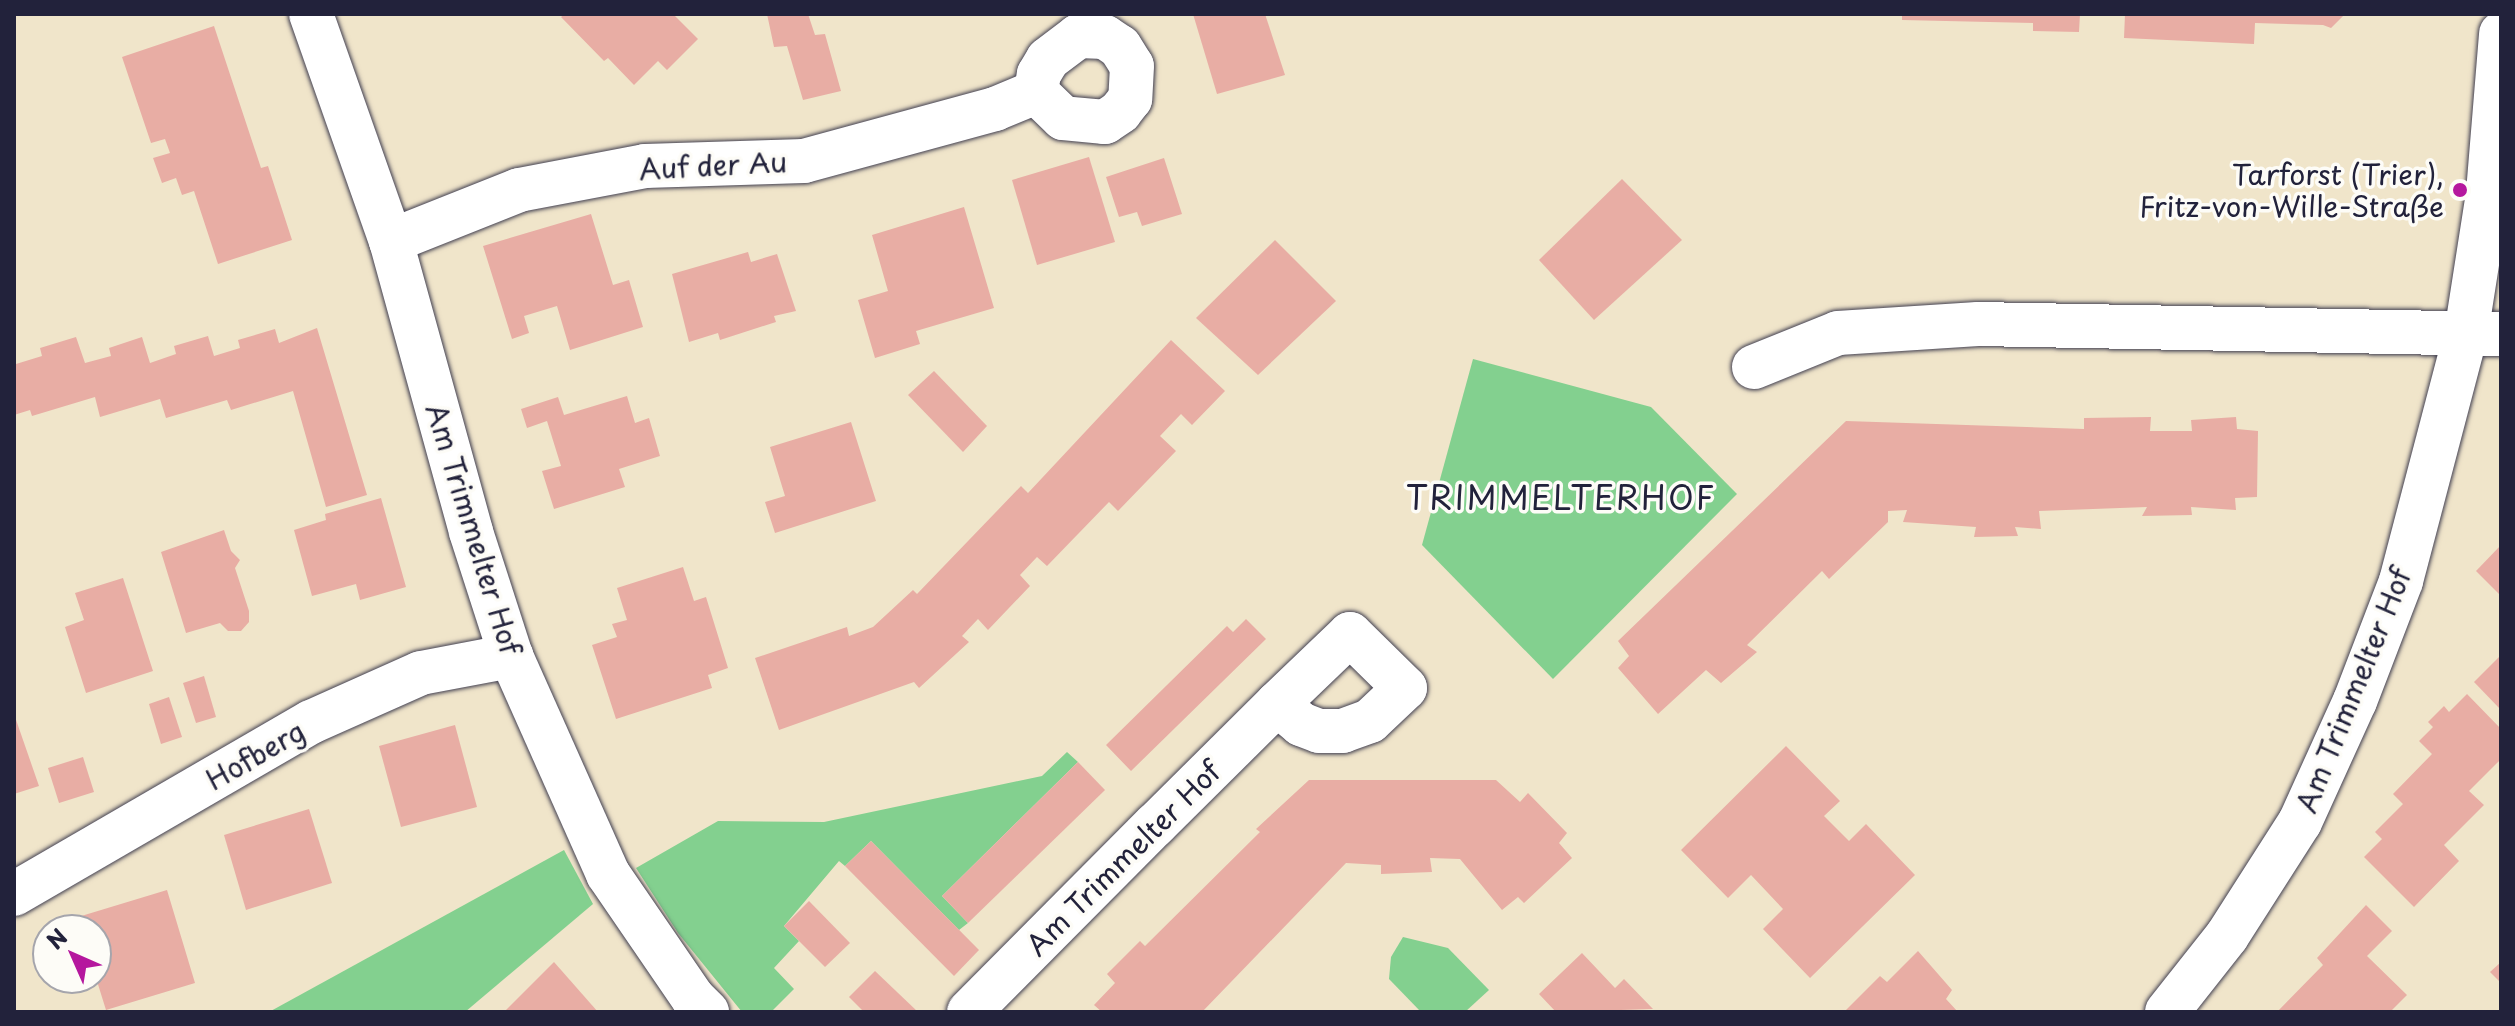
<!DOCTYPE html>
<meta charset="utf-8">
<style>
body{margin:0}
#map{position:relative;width:2515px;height:1026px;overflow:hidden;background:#f0e5ca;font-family:"Playpen Sans",sans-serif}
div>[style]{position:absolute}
.green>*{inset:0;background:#83d08f}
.building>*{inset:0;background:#e8ada4}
.roads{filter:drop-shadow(0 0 2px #413f50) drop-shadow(0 0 2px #413f50)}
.minor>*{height:44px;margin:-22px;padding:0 22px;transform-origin:22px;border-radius:22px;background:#fff}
.dots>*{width:22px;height:22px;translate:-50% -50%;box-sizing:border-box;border:4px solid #fdfcf7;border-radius:50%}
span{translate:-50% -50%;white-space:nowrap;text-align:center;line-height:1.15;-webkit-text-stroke:7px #fdfcf7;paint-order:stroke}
.street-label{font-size:28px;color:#22223b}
.poi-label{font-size:28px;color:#22223b}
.right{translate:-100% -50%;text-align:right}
.quarter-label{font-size:32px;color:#22223b;letter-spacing:2px}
.frame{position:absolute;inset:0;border:16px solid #22223b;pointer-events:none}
.north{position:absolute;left:32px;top:914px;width:80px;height:80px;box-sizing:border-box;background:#fdfcf7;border:2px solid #a5a5ac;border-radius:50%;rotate:315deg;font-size:22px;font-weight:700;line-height:32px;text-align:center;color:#22223b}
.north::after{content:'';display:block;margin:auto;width:28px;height:36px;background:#b5179e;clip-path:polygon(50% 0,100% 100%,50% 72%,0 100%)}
</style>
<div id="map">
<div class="green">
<div style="clip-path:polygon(1473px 359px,1651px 407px,1737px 494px,1553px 679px,1422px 545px)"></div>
<div style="clip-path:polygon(1067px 752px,1078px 762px,942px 896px,968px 923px,959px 930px,871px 841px,845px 866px,839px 861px,784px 926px,799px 941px,774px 968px,794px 989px,771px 1012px,742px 1012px,678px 933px,636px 868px,718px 821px,824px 822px,1042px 776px)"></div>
<div style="clip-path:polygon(564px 850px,593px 904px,465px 1012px,269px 1012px)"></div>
<div style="clip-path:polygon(1403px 937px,1448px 948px,1489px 990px,1465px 1012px,1421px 1012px,1389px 979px,1391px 957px)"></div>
</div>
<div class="building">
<div style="clip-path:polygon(565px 14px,673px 14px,698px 39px,667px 70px,658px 61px,634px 85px,608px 58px,604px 61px,561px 17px)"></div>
<div style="clip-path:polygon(767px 14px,808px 14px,815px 35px,825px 34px,841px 91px,803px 100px,787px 46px,774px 47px)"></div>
<div style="clip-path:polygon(1193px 14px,1265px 14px,1285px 75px,1217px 94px)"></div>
<div style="clip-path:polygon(1902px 14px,2080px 14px,2079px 32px,2033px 31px,2033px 23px,1902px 20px)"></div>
<div style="clip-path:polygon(2125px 14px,2345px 14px,2331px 28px,2323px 25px,2255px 23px,2254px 44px,2124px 38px)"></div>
<div style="clip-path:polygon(214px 26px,261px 168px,268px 166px,292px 240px,218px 264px,194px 191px,182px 195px,176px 178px,162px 183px,153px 158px,170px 153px,165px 139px,151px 143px,122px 57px)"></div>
<div style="clip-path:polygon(1089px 157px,1115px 242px,1037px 265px,1012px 180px)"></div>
<div style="clip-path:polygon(1164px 158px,1182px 214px,1142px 226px,1137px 212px,1119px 217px,1106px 177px)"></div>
<div style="clip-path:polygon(1622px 179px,1682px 240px,1594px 320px,1539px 260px)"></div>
<div style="clip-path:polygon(964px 207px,994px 308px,916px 331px,920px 344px,875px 358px,858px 300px,888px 291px,872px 235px)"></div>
<div style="clip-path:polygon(591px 214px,613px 285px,629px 280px,643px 327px,570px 350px,557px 306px,524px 316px,529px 333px,512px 339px,483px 246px)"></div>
<div style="clip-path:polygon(1275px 240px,1336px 301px,1258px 375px,1196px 318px)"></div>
<div style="clip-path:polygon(748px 252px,751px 262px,777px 254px,796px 311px,774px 316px,776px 322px,720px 340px,718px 333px,689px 342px,672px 274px)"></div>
<div style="clip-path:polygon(317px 328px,367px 495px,326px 507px,293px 391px,231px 410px,227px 400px,166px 418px,160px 399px,100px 417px,95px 397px,32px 416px,30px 410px,14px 415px,14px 359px,16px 364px,42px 356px,40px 348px,76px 337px,85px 363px,111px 356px,109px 348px,142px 337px,150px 363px,176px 354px,174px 346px,208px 336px,214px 356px,240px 348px,238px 340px,275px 329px,279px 343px)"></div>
<div style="clip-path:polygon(1171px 340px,1225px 391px,1192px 425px,1181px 414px,1160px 436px,1176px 451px,1118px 511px,1109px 502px,1047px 566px,1037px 557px,1020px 575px,1030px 586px,988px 630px,978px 619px,962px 636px,969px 642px,919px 688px,914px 682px,779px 730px,755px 658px,847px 627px,849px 636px,873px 627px,913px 590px,917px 594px,1021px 486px,1028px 493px)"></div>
<div style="clip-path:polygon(934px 371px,987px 426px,963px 452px,908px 395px)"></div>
<div style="clip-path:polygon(627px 396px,635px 423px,649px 418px,660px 456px,619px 469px,625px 487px,554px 509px,542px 471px,561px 466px,547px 421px,527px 428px,521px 409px,558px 397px,564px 415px)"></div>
<div style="clip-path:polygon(2151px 417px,2150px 431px,2192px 431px,2191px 420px,2236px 417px,2237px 429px,2258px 431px,2257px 497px,2235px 498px,2236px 510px,2191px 507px,2192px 515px,2142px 516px,2147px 507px,2039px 511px,2041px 529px,2015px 527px,2018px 536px,1974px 537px,1976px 527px,1903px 522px,1907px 510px,1888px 511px,1888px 522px,1829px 579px,1822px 571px,1747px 645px,1757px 652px,1721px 683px,1706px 670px,1658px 714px,1618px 668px,1629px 656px,1618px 641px,1846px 421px,2084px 429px,2084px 418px)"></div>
<div style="clip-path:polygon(851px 422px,876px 501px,775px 533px,765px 502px,785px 496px,770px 447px)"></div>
<div style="clip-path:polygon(381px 498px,406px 587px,360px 600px,356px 584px,312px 596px,294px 530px,326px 520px,325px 514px)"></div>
<div style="clip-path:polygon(224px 530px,231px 551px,240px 560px,235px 568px,249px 611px,249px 622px,241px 631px,228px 631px,220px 623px,186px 633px,161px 552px)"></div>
<div style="clip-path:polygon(2501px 545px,2501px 596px,2476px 571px)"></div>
<div style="clip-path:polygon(683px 567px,694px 601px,706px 597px,728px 668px,708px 675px,712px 688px,616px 719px,592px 645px,617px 637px,612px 624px,627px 620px,617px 588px)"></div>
<div style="clip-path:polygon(123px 578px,153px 671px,86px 693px,65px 627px,84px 620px,75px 593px)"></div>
<div style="clip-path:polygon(1246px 619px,1266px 639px,1131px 771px,1106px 745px,1227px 626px,1233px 632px)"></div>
<div style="clip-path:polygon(2501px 655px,2501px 710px,2474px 682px)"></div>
<div style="clip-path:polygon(204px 676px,216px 717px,196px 723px,183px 683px)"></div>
<div style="clip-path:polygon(2467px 694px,2501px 729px,2501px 759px,2469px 791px,2484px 805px,2444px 845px,2459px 861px,2414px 907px,2364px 857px,2382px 839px,2375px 832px,2403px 804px,2393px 794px,2432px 754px,2419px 741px,2433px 727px,2428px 722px,2444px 706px,2449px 712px)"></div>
<div style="clip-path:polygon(169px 697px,182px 737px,161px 744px,149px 704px)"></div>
<div style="clip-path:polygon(14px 714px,39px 786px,14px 794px)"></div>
<div style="clip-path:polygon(455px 725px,477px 807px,401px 827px,379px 746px)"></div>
<div style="clip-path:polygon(1786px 746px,1840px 801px,1824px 816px,1849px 841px,1866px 824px,1915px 875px,1810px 978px,1763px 929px,1783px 909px,1751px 875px,1728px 898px,1681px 850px)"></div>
<div style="clip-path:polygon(83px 757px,94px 792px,59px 803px,48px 768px)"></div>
<div style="clip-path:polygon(1078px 762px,1105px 790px,968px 923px,942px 896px)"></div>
<div style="clip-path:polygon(1309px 780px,1496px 780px,1520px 802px,1528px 793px,1567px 833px,1559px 843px,1572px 858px,1524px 903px,1518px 897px,1502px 910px,1460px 859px,1430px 858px,1432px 872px,1381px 874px,1381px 865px,1346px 863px,1202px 1012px,1102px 1012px,1094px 1005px,1115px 983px,1107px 974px,1140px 941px,1145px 946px,1260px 832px,1256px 829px)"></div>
<div style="clip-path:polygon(309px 809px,332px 883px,246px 910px,224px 835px)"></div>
<div style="clip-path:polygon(871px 841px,979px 950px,954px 976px,845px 866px)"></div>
<div style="clip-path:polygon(167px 890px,195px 983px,106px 1010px,96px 978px,96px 930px,82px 930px,78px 917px)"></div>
<div style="clip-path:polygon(809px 901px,850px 943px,825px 967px,784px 926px)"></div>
<div style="clip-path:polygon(2366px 905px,2392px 931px,2367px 956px,2407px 995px,2390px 1012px,2277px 1012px,2323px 965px,2317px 958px)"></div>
<div style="clip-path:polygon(1918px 951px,1952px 990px,1946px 999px,1958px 1012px,1844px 1012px,1880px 976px,1887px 982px)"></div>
<div style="clip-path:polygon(1582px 953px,1615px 988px,1624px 979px,1653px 1009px,1556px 1012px,1539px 994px)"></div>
<div style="clip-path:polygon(554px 962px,598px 1012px,504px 1012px)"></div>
<div style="clip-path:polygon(2501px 962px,2501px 983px,2490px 972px)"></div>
<div style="clip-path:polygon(875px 971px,918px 1012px,864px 1012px,849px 997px)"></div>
</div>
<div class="roads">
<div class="minor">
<div style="left:311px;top:14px;width:241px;rotate:70.6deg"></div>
<div style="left:391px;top:241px;width:302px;rotate:74.6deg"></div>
<div style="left:471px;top:532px;width:130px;rotate:72.1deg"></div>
<div style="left:511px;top:656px;width:239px;rotate:66deg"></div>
<div style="left:608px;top:874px;width:150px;rotate:55.6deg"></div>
<div style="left:693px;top:998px;width:20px;rotate:45deg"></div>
<div style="left:1078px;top:36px;width:27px;rotate:2deg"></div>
<div style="left:1105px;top:37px;width:18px;rotate:34deg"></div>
<div style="left:1120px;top:47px;width:22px;rotate:58deg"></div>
<div style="left:1132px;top:66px;width:33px;rotate:93deg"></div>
<div style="left:1130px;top:99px;width:16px;rotate:128deg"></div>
<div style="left:1120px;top:112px;width:18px;rotate:146deg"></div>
<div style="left:1105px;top:122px;width:42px;rotate:-174.6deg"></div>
<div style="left:1063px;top:118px;width:37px;rotate:-136deg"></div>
<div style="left:1036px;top:92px;width:18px;rotate:-81deg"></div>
<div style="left:1039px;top:74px;width:17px;rotate:-59deg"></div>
<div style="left:1048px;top:59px;width:38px;rotate:-37deg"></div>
<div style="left:391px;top:241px;width:138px;rotate:-21.7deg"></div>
<div style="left:519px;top:190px;width:128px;rotate:-10.8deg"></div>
<div style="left:645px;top:166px;width:159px;rotate:-1.8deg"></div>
<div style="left:804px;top:161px;width:198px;rotate:-15.2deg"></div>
<div style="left:995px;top:109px;width:44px;rotate:-22.5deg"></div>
<div style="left:1754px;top:367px;width:91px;rotate:-22deg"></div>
<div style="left:1838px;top:333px;width:140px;rotate:-3.7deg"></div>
<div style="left:1978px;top:324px;width:523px;rotate:1.1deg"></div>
<div style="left:14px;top:894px;width:343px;rotate:-30.1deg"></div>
<div style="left:311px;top:722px;width:120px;rotate:-24deg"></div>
<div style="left:421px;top:673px;width:92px;rotate:-10.7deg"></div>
<div style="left:969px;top:1012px;width:264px;rotate:-45.2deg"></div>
<div style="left:1155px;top:825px;width:172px;rotate:-44.8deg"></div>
<div style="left:1277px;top:704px;width:101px;rotate:-43.8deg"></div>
<div style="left:1350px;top:634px;width:77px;rotate:44.5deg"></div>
<div style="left:1405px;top:688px;width:48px;rotate:136.7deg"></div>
<div style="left:1370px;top:721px;width:29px;rotate:160deg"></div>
<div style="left:1343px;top:731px;width:24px;rotate:180deg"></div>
<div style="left:1319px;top:731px;width:19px;rotate:-159deg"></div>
<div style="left:1301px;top:724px;width:31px;rotate:-140deg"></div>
<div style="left:2167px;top:1012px;width:97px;rotate:-51.7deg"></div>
<div style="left:2227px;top:936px;width:135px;rotate:-57.4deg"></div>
<div style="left:2300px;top:822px;width:133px;rotate:-65.6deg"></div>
<div style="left:2355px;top:701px;width:129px;rotate:-69deg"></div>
<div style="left:2401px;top:581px;width:255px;rotate:-75.3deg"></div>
<div style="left:2466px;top:334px;width:143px;rotate:-81.1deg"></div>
<div style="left:2488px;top:193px;width:160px;rotate:-85.3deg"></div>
</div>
</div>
<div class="dots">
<div style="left:2460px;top:190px;background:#b5179e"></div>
</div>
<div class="street-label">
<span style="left:713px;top:165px;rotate:-3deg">Auf der Au</span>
<span style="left:474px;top:529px;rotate:73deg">Am Trimmelter Hof</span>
<span style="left:2353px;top:690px;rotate:-68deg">Am Trimmelter Hof</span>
<span style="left:255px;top:755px;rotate:-30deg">Hofberg</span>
<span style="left:1123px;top:858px;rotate:-45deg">Am Trimmelter Hof</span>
</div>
<div class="poi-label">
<span class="right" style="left:2444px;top:190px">Tarforst (Trier),<br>Fritz-von-Wille-Straße</span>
</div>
<div class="quarter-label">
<span style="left:1561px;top:497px">TRIMMELTERHOF</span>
</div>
<div class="frame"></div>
<div class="north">N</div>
</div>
